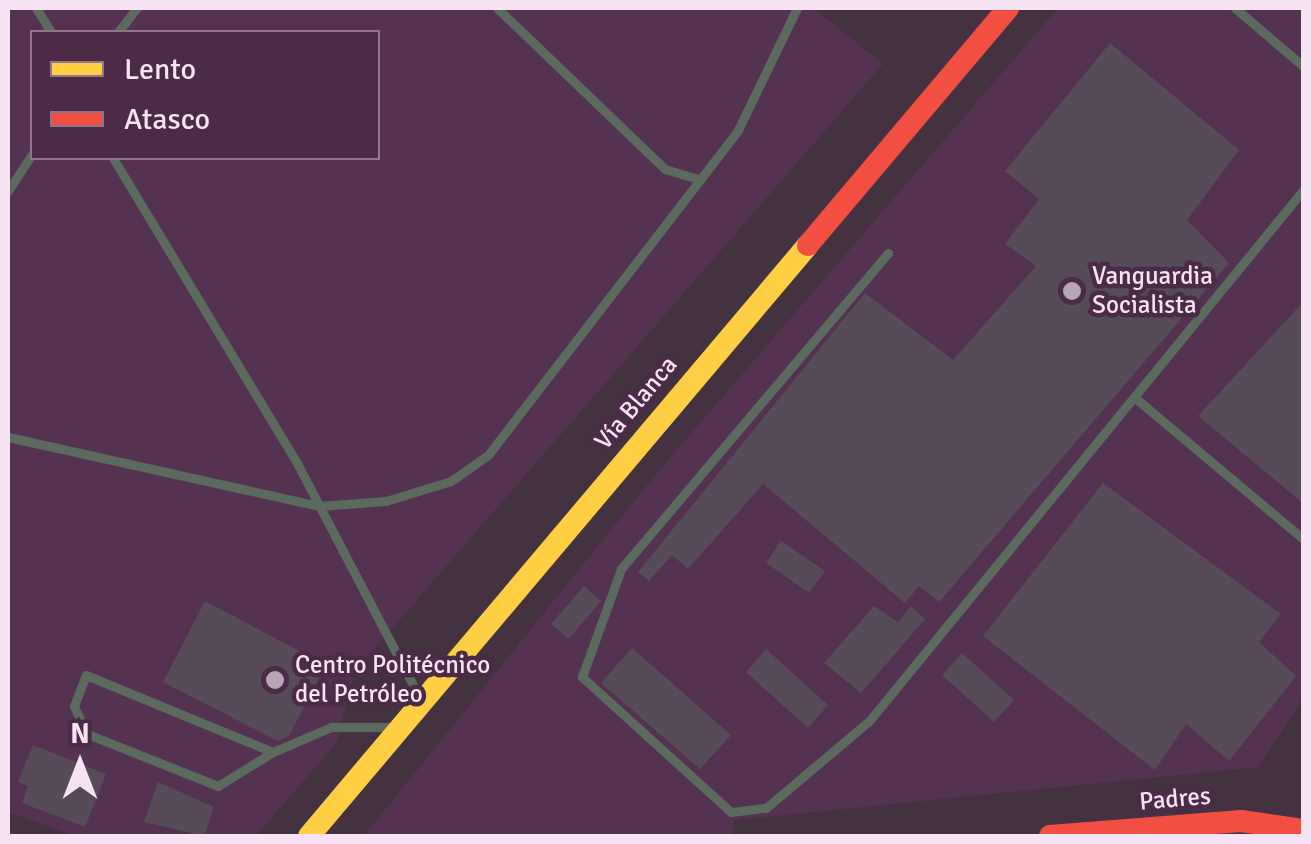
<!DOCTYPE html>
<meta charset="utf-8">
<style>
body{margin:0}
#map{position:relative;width:1311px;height:844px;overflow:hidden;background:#443241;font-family:Signika,sans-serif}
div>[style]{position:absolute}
.built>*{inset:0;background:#553251}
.building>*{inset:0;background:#584b59}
.lane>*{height:9px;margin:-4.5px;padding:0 4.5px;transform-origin:4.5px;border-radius:4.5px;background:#5b695f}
.slow>*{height:22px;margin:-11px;padding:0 11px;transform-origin:11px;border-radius:11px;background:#ffcf43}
.jam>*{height:22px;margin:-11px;padding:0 11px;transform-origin:11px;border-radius:11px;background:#f24e42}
.dots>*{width:28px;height:28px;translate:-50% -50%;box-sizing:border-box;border:5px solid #4b2b47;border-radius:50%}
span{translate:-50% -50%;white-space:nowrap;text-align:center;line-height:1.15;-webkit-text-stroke:9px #4b2b47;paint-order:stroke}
.poi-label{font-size:25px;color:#f8e3f4}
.left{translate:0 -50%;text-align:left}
.street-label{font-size:25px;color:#f8e3f4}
.frame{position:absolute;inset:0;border:10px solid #f8e3f4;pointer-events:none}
.legend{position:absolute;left:30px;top:30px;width:350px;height:130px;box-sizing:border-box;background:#4b2b47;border:2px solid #90758c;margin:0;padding:12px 18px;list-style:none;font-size:30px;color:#f8e3f4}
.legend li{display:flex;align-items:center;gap:20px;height:50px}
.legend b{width:50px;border:2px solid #90758c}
.north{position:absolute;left:30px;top:714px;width:100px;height:100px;-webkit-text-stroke:8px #4b2b47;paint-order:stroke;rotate:0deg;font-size:28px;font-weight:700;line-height:40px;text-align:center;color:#f8e3f4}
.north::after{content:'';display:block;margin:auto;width:35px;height:45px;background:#f8e3f4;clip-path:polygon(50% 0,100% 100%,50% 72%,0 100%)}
</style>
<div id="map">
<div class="built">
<div style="clip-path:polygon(evenodd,8px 8px,813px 8px,883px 64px,355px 671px,337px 742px,256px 836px,76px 836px,8px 812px,8px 8px,32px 32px,378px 32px,378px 158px,32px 158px,32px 32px)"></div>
<div style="clip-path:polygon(1058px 8px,1303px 8px,1303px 698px,1259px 767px,734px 820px,733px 836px,364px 836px,657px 473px)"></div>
</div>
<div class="building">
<div style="clip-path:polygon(1110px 43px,1239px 150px,1187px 220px,1229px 263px,939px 602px,919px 586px,905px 603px,763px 484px,688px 569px,672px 555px,649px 581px,638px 572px,865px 293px,953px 360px,1036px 266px,1005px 244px,1039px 199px,1005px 171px)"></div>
<div style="clip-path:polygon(1304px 301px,1304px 504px,1198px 416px)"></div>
<div style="clip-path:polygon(1103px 483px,1281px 614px,1259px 642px,1296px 676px,1229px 761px,1186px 724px,1155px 770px,983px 636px)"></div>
<div style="clip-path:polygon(781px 541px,825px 571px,809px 593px,766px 563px)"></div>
<div style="clip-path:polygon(584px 586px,601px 601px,569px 639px,551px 624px)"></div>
<div style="clip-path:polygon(205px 601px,326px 665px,289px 736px,278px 741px,163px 682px)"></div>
<div style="clip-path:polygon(874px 606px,898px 622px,911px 606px,925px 619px,861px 693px,824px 663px)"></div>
<div style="clip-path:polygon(632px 648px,731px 735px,700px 769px,601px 683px)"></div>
<div style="clip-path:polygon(766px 649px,828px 705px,808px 728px,746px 672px)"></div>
<div style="clip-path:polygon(962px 653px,1014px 700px,994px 722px,942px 675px)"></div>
<div style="clip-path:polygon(33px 745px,106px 774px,85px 827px,22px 803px,28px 786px,18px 782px)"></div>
<div style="clip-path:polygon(158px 782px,214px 807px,204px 836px,144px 822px)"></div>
</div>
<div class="lane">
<div style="left:36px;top:8px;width:28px;rotate:58deg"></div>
<div style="left:497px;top:8px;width:233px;rotate:43.8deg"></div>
<div style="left:665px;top:169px;width:37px;rotate:17deg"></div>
<div style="left:1235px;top:8px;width:91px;rotate:40.5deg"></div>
<div style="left:118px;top:32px;width:31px;rotate:-52deg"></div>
<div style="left:113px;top:158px;width:358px;rotate:58.9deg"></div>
<div style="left:298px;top:465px;width:263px;rotate:62.4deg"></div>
<div style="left:8px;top:191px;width:44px;rotate:-57deg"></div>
<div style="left:888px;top:253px;width:414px;rotate:130.2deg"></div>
<div style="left:621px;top:569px;width:115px;rotate:109.9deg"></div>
<div style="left:582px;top:677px;width:201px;rotate:42.2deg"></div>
<div style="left:731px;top:812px;width:35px;rotate:-7deg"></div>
<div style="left:766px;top:808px;width:136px;rotate:-40.2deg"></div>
<div style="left:870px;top:720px;width:686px;rotate:-50.74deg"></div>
<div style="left:1134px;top:397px;width:221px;rotate:40deg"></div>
<div style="left:8px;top:437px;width:319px;rotate:12.5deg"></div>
<div style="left:319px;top:506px;width:67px;rotate:-4.3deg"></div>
<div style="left:386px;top:501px;width:68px;rotate:-17.1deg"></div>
<div style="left:451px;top:481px;width:45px;rotate:-35.1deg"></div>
<div style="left:488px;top:455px;width:410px;rotate:-52.4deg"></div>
<div style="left:738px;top:130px;width:136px;rotate:-64.2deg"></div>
<div style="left:273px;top:752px;width:65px;rotate:148.3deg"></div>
<div style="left:218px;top:786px;width:141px;rotate:-158.3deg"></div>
<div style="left:87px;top:734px;width:31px;rotate:-115deg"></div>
<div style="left:74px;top:706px;width:33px;rotate:-69deg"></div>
<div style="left:86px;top:675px;width:202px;rotate:22.4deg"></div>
<div style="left:273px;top:752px;width:63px;rotate:-23.3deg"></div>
<div style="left:331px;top:727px;width:65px"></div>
</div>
<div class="slow">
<div style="left:309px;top:836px;width:773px;rotate:-49.82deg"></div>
</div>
<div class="jam">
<div style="left:808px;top:245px;width:310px;rotate:-49.8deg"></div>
<div style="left:1050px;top:836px;width:192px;rotate:-4.5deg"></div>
<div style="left:1241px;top:821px;width:64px;rotate:8.1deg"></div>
</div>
<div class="dots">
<div style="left:1072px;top:291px;background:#b9a5b5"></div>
<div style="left:275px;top:680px;background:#b9a5b5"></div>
</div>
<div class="poi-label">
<span class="left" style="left:1092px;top:291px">Vanguardia<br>Socialista</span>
<span class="left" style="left:295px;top:680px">Centro Politécnico<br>del Petróleo</span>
</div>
<div class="street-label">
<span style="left:636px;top:403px;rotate:-50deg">Vía Blanca</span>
<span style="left:1175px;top:799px;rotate:-5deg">Padres</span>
</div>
<div class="frame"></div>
<ul class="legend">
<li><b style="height:12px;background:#ffcf43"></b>Lento</li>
<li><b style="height:12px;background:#f24e42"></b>Atasco</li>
</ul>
<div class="north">N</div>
</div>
